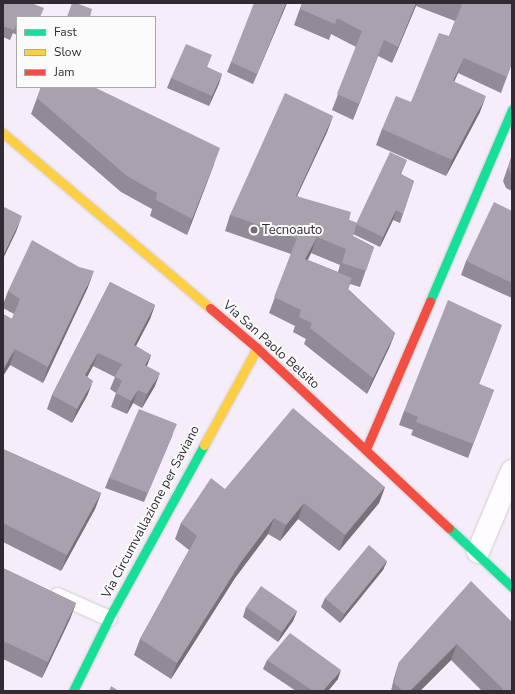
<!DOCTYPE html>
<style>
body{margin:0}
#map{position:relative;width:515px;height:694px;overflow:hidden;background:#f5edf9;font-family:"Nunito Sans",sans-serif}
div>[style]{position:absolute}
.roads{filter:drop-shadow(0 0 1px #d2cbd6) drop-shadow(0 0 1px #d2cbd6)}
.lane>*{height:15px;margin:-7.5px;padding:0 7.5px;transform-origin:7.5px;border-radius:7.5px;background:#fefcfe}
.street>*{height:22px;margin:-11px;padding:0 11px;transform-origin:11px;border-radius:11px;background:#fefcfe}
.fast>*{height:9px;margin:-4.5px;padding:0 4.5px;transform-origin:4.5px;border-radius:4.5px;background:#16e098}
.slow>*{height:9px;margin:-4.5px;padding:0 4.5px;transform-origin:4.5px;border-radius:4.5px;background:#ffcf43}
.jam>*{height:9px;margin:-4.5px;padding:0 4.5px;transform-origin:4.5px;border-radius:4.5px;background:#f24e42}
.wall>*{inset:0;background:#928a96}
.shaded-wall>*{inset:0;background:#77717a}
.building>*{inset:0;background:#aaa1ae}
.dots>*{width:11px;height:11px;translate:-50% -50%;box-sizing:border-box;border:2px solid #fbfbfb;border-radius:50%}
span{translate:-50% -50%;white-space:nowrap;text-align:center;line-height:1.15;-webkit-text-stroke:4px #fbfbfb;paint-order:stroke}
.poi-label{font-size:13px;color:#312b35}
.left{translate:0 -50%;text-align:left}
.street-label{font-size:13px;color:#312b35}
.frame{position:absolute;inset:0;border:4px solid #312b35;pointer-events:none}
.legend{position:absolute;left:16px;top:16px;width:140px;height:72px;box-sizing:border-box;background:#fbfbfb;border:1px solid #aaa8ac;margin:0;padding:5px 7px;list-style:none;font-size:12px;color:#312b35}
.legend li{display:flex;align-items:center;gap:8px;height:20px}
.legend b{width:20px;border:1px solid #aaa8ac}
</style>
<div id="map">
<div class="roads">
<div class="lane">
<div style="left:57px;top:595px;width:57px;rotate:23.9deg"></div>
</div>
<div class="street">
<div style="left:478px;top:552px;width:88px;rotate:-67.2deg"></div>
</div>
<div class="fast">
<div style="left:430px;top:301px;width:208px;rotate:-66.8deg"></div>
<div style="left:449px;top:528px;width:86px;rotate:43.1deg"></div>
<div style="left:73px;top:691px;width:81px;rotate:-63.7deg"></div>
<div style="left:109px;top:618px;width:197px;rotate:-61.2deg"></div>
</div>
<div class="slow">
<div style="left:3px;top:133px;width:271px;rotate:40.2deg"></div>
<div style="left:204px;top:445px;width:111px;rotate:-61.3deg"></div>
</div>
<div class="jam">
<div style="left:210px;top:308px;width:62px;rotate:40.4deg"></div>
<div style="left:257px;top:348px;width:263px;rotate:43.2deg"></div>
<div style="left:366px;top:449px;width:161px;rotate:-66.6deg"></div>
</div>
</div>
<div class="wall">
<div style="clip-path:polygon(3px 3px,17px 17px,17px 35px,13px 33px,10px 40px,3px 37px)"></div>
<div style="clip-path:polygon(287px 3px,253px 84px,227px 72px,231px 62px)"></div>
<div style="clip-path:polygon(302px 3px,512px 3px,512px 63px,501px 93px,458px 73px,454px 82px,480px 112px,446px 176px,376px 145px,382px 129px,411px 102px,449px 36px,455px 21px,416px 6px,392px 63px,378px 56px,353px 120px,332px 110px,356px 47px,331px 34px,329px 40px,294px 25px)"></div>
<div style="clip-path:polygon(207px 67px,222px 74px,209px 106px,167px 88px,171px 78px)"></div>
<div style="clip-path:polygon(41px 87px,214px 164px,187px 235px,150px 216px,152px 209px,121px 192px,31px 114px)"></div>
<div style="clip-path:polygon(evenodd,333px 116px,327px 132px,297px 196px,349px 220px,357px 223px,407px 160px,401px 174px,414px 181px,400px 223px,393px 220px,380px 247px,353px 234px,353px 236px,374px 247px,360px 287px,350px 284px,348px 289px,395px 333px,389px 348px,367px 394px,304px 344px,306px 339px,293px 332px,295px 326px,269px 313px,291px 254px,225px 231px,230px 215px,333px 116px,311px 253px,340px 265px,338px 272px,308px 260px,311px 253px)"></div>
<div style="clip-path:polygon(512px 155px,512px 191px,506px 188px,503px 181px)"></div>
<div style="clip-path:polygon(512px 211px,512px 298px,461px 275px,466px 261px)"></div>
<div style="clip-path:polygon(110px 282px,155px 305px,150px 319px,136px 346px,151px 355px,147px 366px,155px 386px,142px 408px,133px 403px,127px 414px,111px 407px,116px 393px,110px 389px,115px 377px,93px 366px,87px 377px,88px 394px,72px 423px,47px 409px,52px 395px)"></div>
<div style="clip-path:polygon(88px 287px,43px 383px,10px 365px,3px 376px,3px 314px,12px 319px,14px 314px,3px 308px,3px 305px,8px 291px)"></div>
<div style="clip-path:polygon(497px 338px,479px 384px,494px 390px,468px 458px,411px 435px,413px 430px,399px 425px,404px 411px)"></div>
<div style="clip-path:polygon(173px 434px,144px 502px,105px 488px,109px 478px)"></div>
<div style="clip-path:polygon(3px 449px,101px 493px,95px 509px,61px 571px,3px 542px)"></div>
<div style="clip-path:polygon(385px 487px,379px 503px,339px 551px,298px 519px,280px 541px,268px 534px,235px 578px,171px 679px,134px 655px,140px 639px,189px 550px,175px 539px,181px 523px,225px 489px)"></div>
<div style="clip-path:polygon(387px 561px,383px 570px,340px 623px,321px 607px,325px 598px)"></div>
<div style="clip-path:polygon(3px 568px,76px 603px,70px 619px,42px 678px,3px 659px)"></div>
<div style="clip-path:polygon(246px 607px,297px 611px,293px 621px,278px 642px,243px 617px)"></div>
<div style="clip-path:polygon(512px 622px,512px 691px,482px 691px,451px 660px,420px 691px,391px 691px,394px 678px,399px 662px)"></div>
<div style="clip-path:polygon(267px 660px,338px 679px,328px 691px,296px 691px,263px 669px)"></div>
</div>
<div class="shaded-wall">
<div style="clip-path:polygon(286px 3px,287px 3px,253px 84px,257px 74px)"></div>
<div style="clip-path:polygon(416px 3px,417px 3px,392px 63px,398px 47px)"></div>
<div style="clip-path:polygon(384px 40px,378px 56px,353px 120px,359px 104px)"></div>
<div style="clip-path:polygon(464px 58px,458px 73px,447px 97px,453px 81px)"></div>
<div style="clip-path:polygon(222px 74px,219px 84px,209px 106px,212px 96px)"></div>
<div style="clip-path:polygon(486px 96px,480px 112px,446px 176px,452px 160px)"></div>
<div style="clip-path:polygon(333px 116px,327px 132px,290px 211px,296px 196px)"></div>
<div style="clip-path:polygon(220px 148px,214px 164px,187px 235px,192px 219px)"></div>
<div style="clip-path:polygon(396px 210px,393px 220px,380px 247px,383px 237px)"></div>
<div style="clip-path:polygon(22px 216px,16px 232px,3px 259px,3px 255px)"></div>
<div style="clip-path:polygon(317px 237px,311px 253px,299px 275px,305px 259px)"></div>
<div style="clip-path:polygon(94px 271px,88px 287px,43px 383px,48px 367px)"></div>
<div style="clip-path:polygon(155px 305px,150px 319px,129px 359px,134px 345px)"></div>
<div style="clip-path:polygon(395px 333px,389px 348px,367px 394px,373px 378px)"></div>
<div style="clip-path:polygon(15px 349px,10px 365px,3px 376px,3px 372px,4px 368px)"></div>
<div style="clip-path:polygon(98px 353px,93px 366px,81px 389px,85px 375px)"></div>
<div style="clip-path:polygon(151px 355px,146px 368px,145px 365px)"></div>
<div style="clip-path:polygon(160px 373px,155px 386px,142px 408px,147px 394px)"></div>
<div style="clip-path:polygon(93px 381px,88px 394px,72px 423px,77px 409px)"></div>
<div style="clip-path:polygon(138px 390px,133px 403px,127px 414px,131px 401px)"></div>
<div style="clip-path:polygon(385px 487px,379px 503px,339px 551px,345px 535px)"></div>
<div style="clip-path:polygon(101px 493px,95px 509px,61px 571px,67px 555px)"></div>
<div style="clip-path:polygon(304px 503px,298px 519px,280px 541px,286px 525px)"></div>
<div style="clip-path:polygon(274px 518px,268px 534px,235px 578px,171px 679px,177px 663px,241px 562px)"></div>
<div style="clip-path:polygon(387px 561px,383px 570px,340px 623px,344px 614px)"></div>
<div style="clip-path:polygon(76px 603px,70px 619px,42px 678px,48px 662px)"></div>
<div style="clip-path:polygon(297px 611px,293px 621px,278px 642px,282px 632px)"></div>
<div style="clip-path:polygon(457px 644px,451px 660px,420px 691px,410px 691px)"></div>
<div style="clip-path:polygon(341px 670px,338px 679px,328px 691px,323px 691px)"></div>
</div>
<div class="building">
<div style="clip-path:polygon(3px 3px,31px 3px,44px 8px,40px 17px,17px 17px,17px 24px,14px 30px,3px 26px)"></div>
<div style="clip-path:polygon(72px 3px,76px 3px,92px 9px,90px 17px,67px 17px)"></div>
<div style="clip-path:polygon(254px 3px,286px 3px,257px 74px,231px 62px)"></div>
<div style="clip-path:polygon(302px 3px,416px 3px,398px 47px,384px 40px,359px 104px,337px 94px,362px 31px,337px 18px,335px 24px,300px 9px)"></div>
<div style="clip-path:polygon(457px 3px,512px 3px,512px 63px,507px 77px,464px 58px,453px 81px,486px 96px,452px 160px,382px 129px,396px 96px,411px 102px,439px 33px,449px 36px,462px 5px)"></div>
<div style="clip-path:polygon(186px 44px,212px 55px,207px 67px,222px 74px,212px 96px,171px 78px)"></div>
<div style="clip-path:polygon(41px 87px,94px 87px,220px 148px,192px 219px,156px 200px,157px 193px,127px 176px,37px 98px)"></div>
<div style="clip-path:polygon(285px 93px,333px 116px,296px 196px,351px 212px,349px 220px,357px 223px,353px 236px,374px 247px,366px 271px,342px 263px,346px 249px,317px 237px,305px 259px,352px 278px,347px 289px,395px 333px,373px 378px,310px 328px,312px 323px,299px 317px,301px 310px,274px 297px,297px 238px,230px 215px)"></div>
<div style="clip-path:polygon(390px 152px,407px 160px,400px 174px,414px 181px,403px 214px,396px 210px,383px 237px,356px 224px)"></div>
<div style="clip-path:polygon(512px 155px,512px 176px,511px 175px,508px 167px)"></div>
<div style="clip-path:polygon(494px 202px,512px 211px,512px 283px,466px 261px)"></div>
<div style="clip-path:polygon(4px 207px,22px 216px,3px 255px,3px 210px)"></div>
<div style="clip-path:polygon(32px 240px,79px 267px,94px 271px,48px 367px,15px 349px,4px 368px,3px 368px,3px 314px,12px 319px,20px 299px,8px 291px)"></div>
<div style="clip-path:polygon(110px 282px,155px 305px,134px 345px,151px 355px,145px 365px,160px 373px,147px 394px,138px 390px,131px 401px,116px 393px,122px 381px,115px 376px,122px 364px,98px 353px,85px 375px,93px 381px,77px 409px,52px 395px)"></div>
<div style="clip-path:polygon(448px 300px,502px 325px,479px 384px,494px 390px,473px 444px,416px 422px,418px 417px,404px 411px)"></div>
<div style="clip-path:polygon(293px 408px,385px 487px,345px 535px,304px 503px,286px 525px,274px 518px,241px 562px,177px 663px,140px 639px,197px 536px,181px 523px,211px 478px,225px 489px)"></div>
<div style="clip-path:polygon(139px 409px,177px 424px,148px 493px,109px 478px)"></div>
<div style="clip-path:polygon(3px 449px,101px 493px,67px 555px,3px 523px)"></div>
<div style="clip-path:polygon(369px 545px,387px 561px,344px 614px,325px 598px)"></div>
<div style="clip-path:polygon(3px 568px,76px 603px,48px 662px,3px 641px)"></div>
<div style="clip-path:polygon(471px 581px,512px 622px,512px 691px,501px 691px,503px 689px,457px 644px,410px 691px,403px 691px,394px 683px,399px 662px)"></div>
<div style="clip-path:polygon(261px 586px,297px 611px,282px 632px,246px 607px)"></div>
<div style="clip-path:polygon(290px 633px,341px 670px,323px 691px,313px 691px,267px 660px)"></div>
<div style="clip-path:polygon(111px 686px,119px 691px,109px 691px)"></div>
</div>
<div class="dots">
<div style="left:254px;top:230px;background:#766f7a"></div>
</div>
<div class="poi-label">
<span class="left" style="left:262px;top:230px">Tecnoauto</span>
</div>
<div class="street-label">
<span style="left:271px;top:345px;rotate:42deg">Via San Paolo Belsito</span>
<span style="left:151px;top:512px;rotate:-62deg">Via Circumvallazione per Saviano</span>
</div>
<div class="frame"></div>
<ul class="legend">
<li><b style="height:5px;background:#16e098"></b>Fast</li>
<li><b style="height:5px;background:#ffcf43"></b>Slow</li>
<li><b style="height:5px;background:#f24e42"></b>Jam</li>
</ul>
</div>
